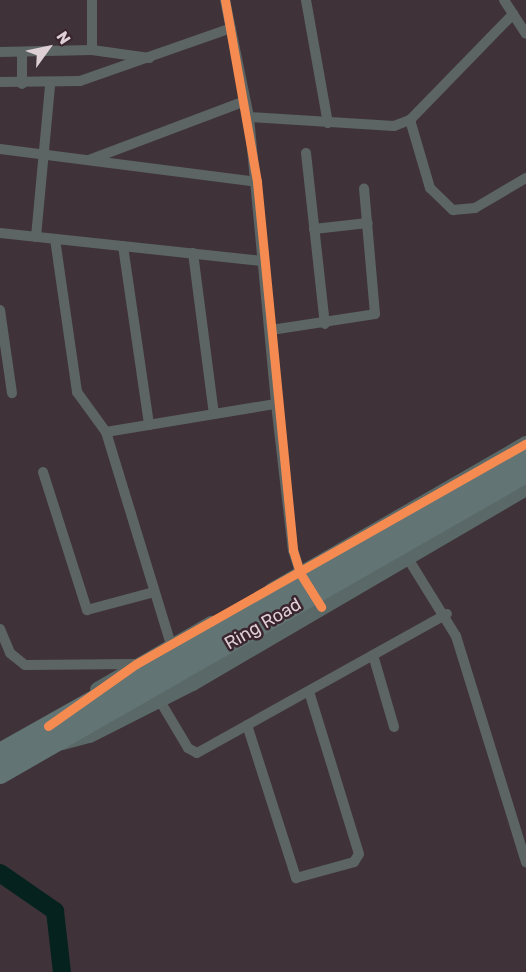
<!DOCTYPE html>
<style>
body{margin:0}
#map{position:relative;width:526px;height:972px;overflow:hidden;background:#3f3339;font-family:Rubik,sans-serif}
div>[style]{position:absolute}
.river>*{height:18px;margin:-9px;padding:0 9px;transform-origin:9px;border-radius:9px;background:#06221f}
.street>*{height:10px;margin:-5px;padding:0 5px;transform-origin:5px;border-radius:5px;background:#5c6564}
.secondary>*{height:15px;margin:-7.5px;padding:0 7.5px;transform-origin:7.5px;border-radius:7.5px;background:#5a6967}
.highway>*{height:20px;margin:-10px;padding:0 10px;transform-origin:10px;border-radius:10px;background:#627473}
.cycleway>*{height:9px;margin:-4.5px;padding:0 4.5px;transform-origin:4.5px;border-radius:4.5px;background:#f68b52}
span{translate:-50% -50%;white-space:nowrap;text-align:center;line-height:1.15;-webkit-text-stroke:5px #3a242e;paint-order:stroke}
.street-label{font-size:18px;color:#decfd5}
.north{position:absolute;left:18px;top:18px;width:60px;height:60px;-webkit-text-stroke:4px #3a242e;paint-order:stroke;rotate:57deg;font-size:16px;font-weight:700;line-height:24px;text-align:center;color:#decfd5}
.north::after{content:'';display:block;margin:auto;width:21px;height:27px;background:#decfd5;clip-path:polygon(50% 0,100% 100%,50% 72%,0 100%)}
</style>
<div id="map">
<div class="river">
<div style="left:0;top:873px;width:67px;rotate:34.6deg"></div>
<div style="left:55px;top:911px;width:61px;rotate:83.5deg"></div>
</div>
<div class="street">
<div style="left:92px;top:0;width:50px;rotate:90deg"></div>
<div style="left:225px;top:0;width:119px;rotate:78.4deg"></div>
<div style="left:249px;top:117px;width:288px;rotate:84.6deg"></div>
<div style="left:276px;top:404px;width:147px;rotate:83.4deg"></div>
<div style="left:293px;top:550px;width:29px;rotate:72deg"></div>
<div style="left:306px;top:0;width:125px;rotate:79.9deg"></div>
<div style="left:504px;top:0;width:40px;rotate:57.1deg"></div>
<div style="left:0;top:52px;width:92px;rotate:-1.2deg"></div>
<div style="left:92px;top:50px;width:58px;rotate:8deg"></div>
<div style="left:22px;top:52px;width:32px;rotate:90deg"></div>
<div style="left:0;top:82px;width:80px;rotate:-0.7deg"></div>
<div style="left:80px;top:81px;width:160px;rotate:-19.3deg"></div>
<div style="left:249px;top:117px;width:145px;rotate:3.6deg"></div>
<div style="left:394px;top:126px;width:17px;rotate:-21deg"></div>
<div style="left:410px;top:120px;width:148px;rotate:-45.8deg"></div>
<div style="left:410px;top:120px;width:71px;rotate:73.6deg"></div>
<div style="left:430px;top:188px;width:32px;rotate:44deg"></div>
<div style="left:453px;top:210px;width:22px;rotate:-5deg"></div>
<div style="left:475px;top:208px;width:59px;rotate:-30.5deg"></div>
<div style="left:0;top:149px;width:259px;rotate:7.3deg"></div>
<div style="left:306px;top:153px;width:172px;rotate:83.7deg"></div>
<div style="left:89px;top:160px;width:167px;rotate:-20.7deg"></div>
<div style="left:314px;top:229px;width:54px;rotate:-6.3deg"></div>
<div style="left:0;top:233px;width:265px;rotate:6.1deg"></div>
<div style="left:36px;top:237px;width:153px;rotate:-84.7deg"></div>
<div style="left:55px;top:239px;width:155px;rotate:81.8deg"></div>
<div style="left:77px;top:392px;width:49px;rotate:54.1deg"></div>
<div style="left:106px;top:432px;width:223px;rotate:73deg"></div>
<div style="left:123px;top:246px;width:181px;rotate:81.7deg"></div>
<div style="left:193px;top:253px;width:162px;rotate:82.6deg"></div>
<div style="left:0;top:310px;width:84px;rotate:81.8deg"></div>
<div style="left:271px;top:330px;width:105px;rotate:-8.7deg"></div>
<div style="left:375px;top:314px;width:126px;rotate:-95deg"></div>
<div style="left:106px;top:432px;width:172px;rotate:-9.4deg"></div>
<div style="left:43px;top:472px;width:145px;rotate:72.3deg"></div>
<div style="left:87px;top:610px;width:69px;rotate:-15deg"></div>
<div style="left:407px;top:557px;width:93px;rotate:58.2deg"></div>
<div style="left:456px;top:636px;width:237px;rotate:72.8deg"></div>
<div style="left:0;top:629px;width:26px;rotate:67deg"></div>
<div style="left:10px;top:653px;width:19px;rotate:39deg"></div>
<div style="left:25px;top:665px;width:110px;rotate:-0.5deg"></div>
<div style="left:373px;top:655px;width:75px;rotate:73.7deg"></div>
<div style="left:160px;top:701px;width:55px;rotate:59.2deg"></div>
<div style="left:188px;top:748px;width:10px;rotate:29deg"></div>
<div style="left:197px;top:753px;width:286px;rotate:-29.1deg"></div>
<div style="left:247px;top:725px;width:161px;rotate:72.2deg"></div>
<div style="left:296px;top:878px;width:60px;rotate:-15.4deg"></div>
<div style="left:354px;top:862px;width:9px;rotate:-58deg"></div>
<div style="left:359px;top:854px;width:170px;rotate:-107.1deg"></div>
</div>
<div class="secondary">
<div style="left:271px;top:590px;width:294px;rotate:-30deg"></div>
<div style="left:97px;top:689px;width:132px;rotate:-30.1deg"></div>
<div style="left:62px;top:742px;width:28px;rotate:-15deg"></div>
<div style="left:89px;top:735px;width:115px;rotate:-26.8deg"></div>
<div style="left:192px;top:683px;width:387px;rotate:-30.3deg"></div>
</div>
<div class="highway">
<div style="left:0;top:753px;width:604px;rotate:-29.37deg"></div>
<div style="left:0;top:774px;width:606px;rotate:-29.78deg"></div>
</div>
<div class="cycleway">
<div style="left:225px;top:0;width:185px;rotate:80deg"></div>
<div style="left:257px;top:182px;width:370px;rotate:84.4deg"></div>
<div style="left:293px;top:550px;width:24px;rotate:73deg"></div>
<div style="left:300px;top:573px;width:40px;rotate:58deg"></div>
<div style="left:48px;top:726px;width:108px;rotate:-35.2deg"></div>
<div style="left:136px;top:664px;width:448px;rotate:-29.5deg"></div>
</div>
<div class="street-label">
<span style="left:263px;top:624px;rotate:-30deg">Ring Road</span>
</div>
<div class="north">N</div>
</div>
